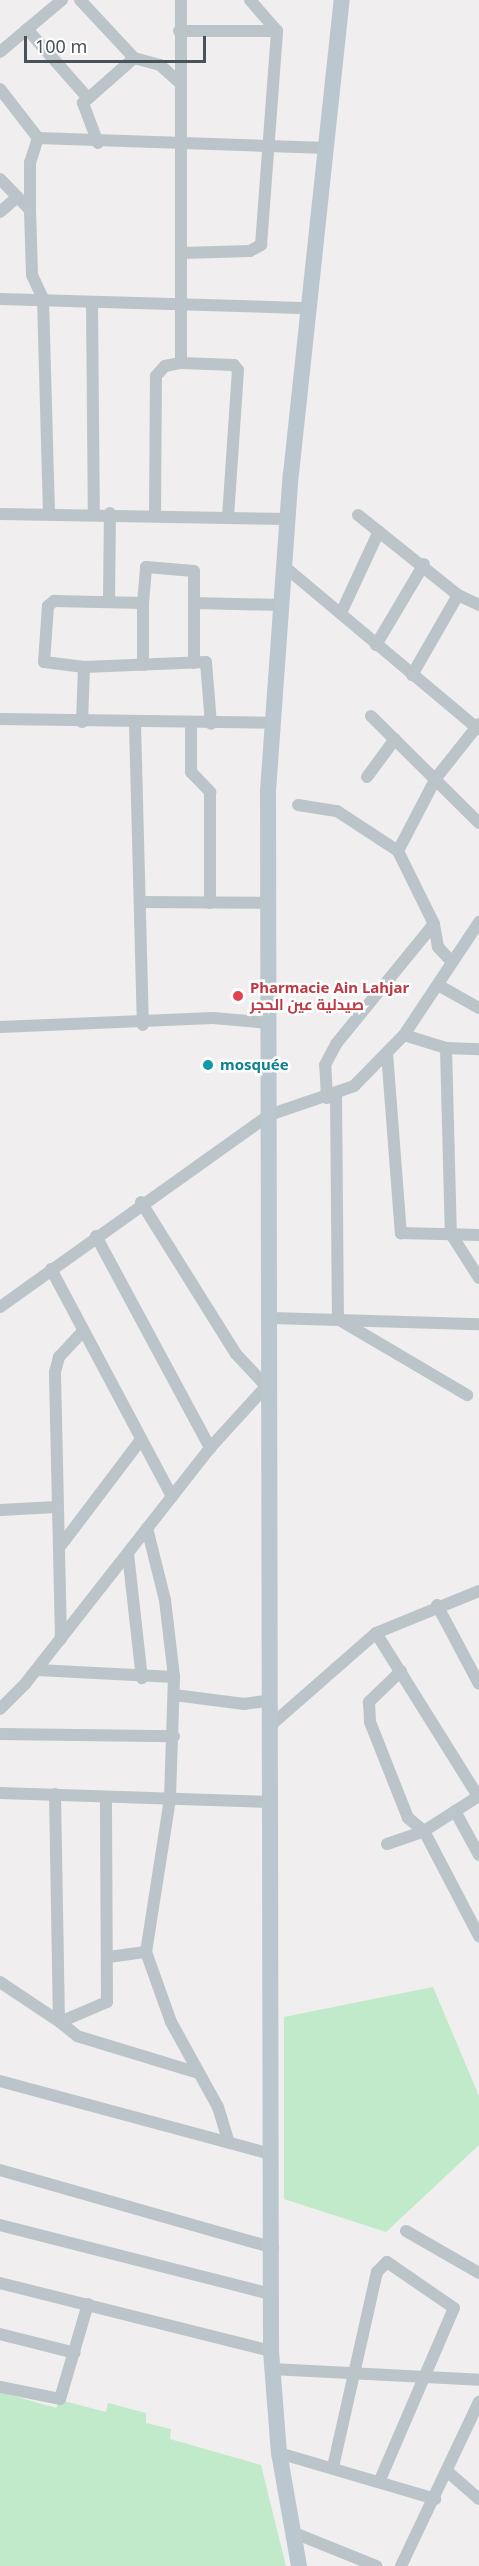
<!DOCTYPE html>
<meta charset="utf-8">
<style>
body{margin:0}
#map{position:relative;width:479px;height:2566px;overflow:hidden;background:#f0eeee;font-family:"Noto Sans",Cairo,sans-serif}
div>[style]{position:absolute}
.green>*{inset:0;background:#c0eaca}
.minor>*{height:12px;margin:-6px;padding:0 6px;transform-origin:6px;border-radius:6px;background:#bac4c9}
.secondary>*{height:16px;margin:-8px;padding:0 8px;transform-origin:8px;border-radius:8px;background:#bbc7ce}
.dots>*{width:16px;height:16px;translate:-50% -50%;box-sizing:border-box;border:3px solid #fff;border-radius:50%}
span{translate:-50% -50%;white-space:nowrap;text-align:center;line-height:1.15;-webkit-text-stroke:5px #fff;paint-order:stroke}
.health-label{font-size:15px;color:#be3a42;font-weight:700}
.left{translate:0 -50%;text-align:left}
.culture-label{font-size:15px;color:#0d838f;font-weight:700}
.scale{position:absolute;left:24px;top:36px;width:182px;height:27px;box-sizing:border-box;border:3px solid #485359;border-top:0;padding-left:8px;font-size:18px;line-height:21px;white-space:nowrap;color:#485359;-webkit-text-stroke:4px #fff;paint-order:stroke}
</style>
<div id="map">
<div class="green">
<div style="clip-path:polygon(433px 1987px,479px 2096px,479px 2145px,386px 2232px,284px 2199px,284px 2017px)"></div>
<div style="clip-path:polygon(0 2392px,56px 2408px,60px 2400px,106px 2412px,108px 2403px,146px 2413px,146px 2423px,171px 2429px,170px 2439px,261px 2465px,286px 2566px,0 2566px)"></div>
</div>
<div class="minor">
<div style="left:80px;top:0;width:79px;rotate:47deg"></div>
<div style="left:27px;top:29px;width:89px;rotate:48.6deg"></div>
<div style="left:179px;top:31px;width:98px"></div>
<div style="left:0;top:52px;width:81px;rotate:-40deg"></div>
<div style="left:0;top:89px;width:62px;rotate:52.2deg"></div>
<div style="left:38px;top:138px;width:288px;rotate:2deg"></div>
<div style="left:38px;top:138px;width:25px;rotate:108deg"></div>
<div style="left:30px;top:162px;width:48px;rotate:90deg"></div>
<div style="left:30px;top:210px;width:65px;rotate:88.2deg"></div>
<div style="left:32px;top:275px;width:26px;rotate:65deg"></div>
<div style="left:43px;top:299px;width:215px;rotate:88.4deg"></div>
<div style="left:98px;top:143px;width:43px;rotate:-110.6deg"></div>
<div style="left:83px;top:103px;width:68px;rotate:-41.4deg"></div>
<div style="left:134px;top:58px;width:27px;rotate:15deg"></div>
<div style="left:160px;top:65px;width:25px;rotate:42deg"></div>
<div style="left:0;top:179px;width:43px;rotate:45.9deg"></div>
<div style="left:0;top:212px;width:23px;rotate:-41deg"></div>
<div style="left:182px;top:253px;width:68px;rotate:-1.7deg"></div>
<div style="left:250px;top:251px;width:13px;rotate:-29deg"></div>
<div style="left:261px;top:245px;width:215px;rotate:-85.7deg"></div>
<div style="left:277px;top:31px;width:41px;rotate:-131.1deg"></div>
<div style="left:0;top:299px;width:308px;rotate:1.7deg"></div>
<div style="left:92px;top:304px;width:209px;rotate:89.5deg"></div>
<div style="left:181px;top:363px;width:363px;rotate:-90deg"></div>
<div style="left:0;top:514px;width:289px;rotate:1deg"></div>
<div style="left:155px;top:514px;width:138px;rotate:-89.6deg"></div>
<div style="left:156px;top:376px;width:13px;rotate:-48deg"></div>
<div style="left:165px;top:366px;width:16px;rotate:-11deg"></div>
<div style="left:181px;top:363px;width:53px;rotate:2.2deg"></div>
<div style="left:234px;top:365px;width:6px;rotate:51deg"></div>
<div style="left:238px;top:370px;width:145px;rotate:93.9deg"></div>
<div style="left:358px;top:515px;width:128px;rotate:38.7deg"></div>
<div style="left:458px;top:595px;width:23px;rotate:25deg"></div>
<div style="left:285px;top:567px;width:252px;rotate:40deg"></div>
<div style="left:109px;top:602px;width:89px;rotate:-89.4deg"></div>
<div style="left:143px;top:603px;width:36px;rotate:-85deg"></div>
<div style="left:146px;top:567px;width:48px;rotate:4.8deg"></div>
<div style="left:194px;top:571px;width:92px;rotate:90deg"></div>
<div style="left:194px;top:603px;width:87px;rotate:1.3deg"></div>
<div style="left:341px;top:613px;width:90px;rotate:-65.1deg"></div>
<div style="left:376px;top:645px;width:94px;rotate:-59.3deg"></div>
<div style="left:84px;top:667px;width:40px;rotate:-172.9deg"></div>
<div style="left:44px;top:662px;width:56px;rotate:-85.9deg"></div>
<div style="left:48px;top:606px;width:8px;rotate:-40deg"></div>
<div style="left:54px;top:601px;width:89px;rotate:1.3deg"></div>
<div style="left:143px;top:603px;width:62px;rotate:90deg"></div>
<div style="left:412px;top:675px;width:92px;rotate:-60.1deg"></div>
<div style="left:371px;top:716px;width:152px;rotate:44.7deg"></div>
<div style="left:0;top:719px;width:270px;rotate:0.8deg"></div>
<div style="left:82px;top:722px;width:55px;rotate:-87.9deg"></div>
<div style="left:84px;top:667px;width:122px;rotate:-2.3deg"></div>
<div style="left:206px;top:662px;width:62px;rotate:85.4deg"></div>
<div style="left:135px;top:724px;width:301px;rotate:88.5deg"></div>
<div style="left:191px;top:724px;width:48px;rotate:90deg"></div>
<div style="left:191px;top:772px;width:28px;rotate:46deg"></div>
<div style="left:210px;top:792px;width:111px;rotate:90deg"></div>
<div style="left:367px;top:777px;width:47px;rotate:-53.6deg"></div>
<div style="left:298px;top:805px;width:39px;rotate:9deg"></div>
<div style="left:337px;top:811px;width:73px;rotate:33.3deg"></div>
<div style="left:140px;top:902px;width:129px;rotate:0.4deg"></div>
<div style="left:452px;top:962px;width:21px;rotate:-133deg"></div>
<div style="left:438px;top:947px;width:23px;rotate:-100deg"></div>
<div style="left:434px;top:924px;width:81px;rotate:-116.3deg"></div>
<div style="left:398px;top:851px;width:82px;rotate:-62.5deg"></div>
<div style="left:436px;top:778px;width:69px;rotate:-51.5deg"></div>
<div style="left:438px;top:985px;width:47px;rotate:29.3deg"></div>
<div style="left:0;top:1027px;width:213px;rotate:-2.4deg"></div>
<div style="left:213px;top:1018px;width:56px;rotate:5.1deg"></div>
<div style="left:404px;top:1035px;width:44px;rotate:17.2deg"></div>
<div style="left:446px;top:1048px;width:33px;rotate:2deg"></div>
<div style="left:446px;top:1048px;width:186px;rotate:88.5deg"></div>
<div style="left:451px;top:1234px;width:52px;rotate:57.5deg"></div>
<div style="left:387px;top:1053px;width:181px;rotate:85.6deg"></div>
<div style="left:401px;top:1233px;width:78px;rotate:1.5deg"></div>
<div style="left:336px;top:1095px;width:224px;rotate:89.5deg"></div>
<div style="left:338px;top:1319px;width:150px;rotate:30.5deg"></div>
<div style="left:327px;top:1098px;width:33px;rotate:-93deg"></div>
<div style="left:325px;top:1065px;width:24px;rotate:-62deg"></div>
<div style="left:336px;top:1044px;width:155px;rotate:-50.8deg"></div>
<div style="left:141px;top:1202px;width:179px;rotate:58deg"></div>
<div style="left:236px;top:1354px;width:44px;rotate:46.8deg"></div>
<div style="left:96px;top:1236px;width:241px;rotate:61.7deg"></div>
<div style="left:51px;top:1269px;width:258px;rotate:62deg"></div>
<div style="left:0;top:1307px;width:330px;rotate:-35.5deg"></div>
<div style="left:269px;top:1115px;width:90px;rotate:-18.8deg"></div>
<div style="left:354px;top:1086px;width:71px;rotate:-45.6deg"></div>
<div style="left:404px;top:1035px;width:136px;rotate:-56.4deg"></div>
<div style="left:272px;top:1318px;width:207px;rotate:1.7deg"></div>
<div style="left:0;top:1510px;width:56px;rotate:-3.1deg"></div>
<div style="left:147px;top:1528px;width:74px;rotate:76deg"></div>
<div style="left:165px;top:1600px;width:78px;rotate:83.3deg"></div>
<div style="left:174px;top:1677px;width:122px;rotate:91.9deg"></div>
<div style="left:170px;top:1799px;width:155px;rotate:98.9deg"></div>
<div style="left:146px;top:1952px;width:74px;rotate:70.3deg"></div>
<div style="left:171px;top:2022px;width:97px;rotate:61.1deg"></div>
<div style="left:218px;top:2107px;width:37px;rotate:73deg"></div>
<div style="left:59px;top:1548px;width:134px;rotate:-52.9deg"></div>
<div style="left:128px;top:1554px;width:125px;rotate:83.6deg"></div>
<div style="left:437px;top:1605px;width:89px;rotate:62deg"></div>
<div style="left:376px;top:1633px;width:192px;rotate:58deg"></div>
<div style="left:61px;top:1639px;width:267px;rotate:-91.3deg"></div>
<div style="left:55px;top:1372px;width:16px;rotate:-75deg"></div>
<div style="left:59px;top:1357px;width:35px;rotate:-47deg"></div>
<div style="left:37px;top:1670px;width:137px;rotate:2.9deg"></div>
<div style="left:401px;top:1671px;width:45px;rotate:135.9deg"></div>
<div style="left:369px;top:1702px;width:20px;rotate:87deg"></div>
<div style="left:370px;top:1722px;width:103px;rotate:68.4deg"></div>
<div style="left:408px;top:1818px;width:21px;rotate:39deg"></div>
<div style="left:424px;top:1831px;width:119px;rotate:62.4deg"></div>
<div style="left:174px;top:1695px;width:71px;rotate:7.3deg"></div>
<div style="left:244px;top:1704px;width:27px;rotate:-8deg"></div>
<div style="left:0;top:1709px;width:35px;rotate:-45deg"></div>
<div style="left:25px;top:1684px;width:300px;rotate:-51.9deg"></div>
<div style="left:210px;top:1448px;width:89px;rotate:-47.7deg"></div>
<div style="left:271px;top:1725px;width:140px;rotate:-41.2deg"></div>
<div style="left:376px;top:1633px;width:111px;rotate:-22.2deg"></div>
<div style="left:0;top:1734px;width:174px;rotate:0.7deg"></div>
<div style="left:0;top:1793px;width:270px;rotate:1.9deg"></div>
<div style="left:55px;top:1794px;width:225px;rotate:89deg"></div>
<div style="left:455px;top:1811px;width:50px;rotate:61.4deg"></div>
<div style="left:387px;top:1844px;width:39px;rotate:-19deg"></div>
<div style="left:424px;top:1831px;width:65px;rotate:-32.5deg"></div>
<div style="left:109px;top:1957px;width:37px;rotate:-8deg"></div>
<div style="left:0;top:1982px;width:72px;rotate:33.7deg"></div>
<div style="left:60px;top:2022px;width:51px;rotate:-23.1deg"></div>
<div style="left:107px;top:2002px;width:205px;rotate:-90.3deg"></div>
<div style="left:60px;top:2022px;width:22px;rotate:39deg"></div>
<div style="left:77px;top:2036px;width:127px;rotate:16.9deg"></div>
<div style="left:0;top:2081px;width:281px;rotate:15.1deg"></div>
<div style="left:0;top:2170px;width:284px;rotate:15.9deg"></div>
<div style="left:0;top:2225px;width:279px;rotate:14.3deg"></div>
<div style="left:406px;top:2231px;width:84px;rotate:29.9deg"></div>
<div style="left:0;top:2283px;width:279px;rotate:14.1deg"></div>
<div style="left:0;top:2334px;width:77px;rotate:14.2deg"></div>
<div style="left:272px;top:2369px;width:207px;rotate:3deg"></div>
<div style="left:0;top:2387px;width:61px;rotate:11.3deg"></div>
<div style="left:60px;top:2399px;width:99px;rotate:-73.6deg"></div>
<div style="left:279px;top:2453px;width:163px;rotate:16.4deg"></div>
<div style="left:333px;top:2467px;width:200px;rotate:-77.3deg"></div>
<div style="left:377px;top:2272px;width:14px;rotate:-45deg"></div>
<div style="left:387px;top:2262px;width:81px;rotate:34.5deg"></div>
<div style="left:454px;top:2308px;width:187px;rotate:113.3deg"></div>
<div style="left:448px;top:2472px;width:41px;rotate:41.1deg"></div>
<div style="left:292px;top:2532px;width:91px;rotate:22deg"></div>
<div style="left:401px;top:2566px;width:182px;rotate:-64.6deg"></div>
</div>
<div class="secondary">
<div style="left:299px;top:2566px;width:115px;rotate:-100deg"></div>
<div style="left:279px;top:2453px;width:102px;rotate:-94.5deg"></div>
<div style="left:271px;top:2351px;width:1560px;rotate:-90.11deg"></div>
<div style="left:268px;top:791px;width:318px;rotate:-85.9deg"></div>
<div style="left:291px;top:474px;width:477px;rotate:-83.9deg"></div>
</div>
<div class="dots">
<div style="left:238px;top:996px;background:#e0444e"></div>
<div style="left:208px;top:1065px;background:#0f9aa8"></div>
</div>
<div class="health-label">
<span class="left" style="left:250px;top:996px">Pharmacie Ain Lahjar<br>صيدلية عين الحجر</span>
</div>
<div class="culture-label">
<span class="left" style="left:220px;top:1065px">mosquée</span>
</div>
<div class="scale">100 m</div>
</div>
